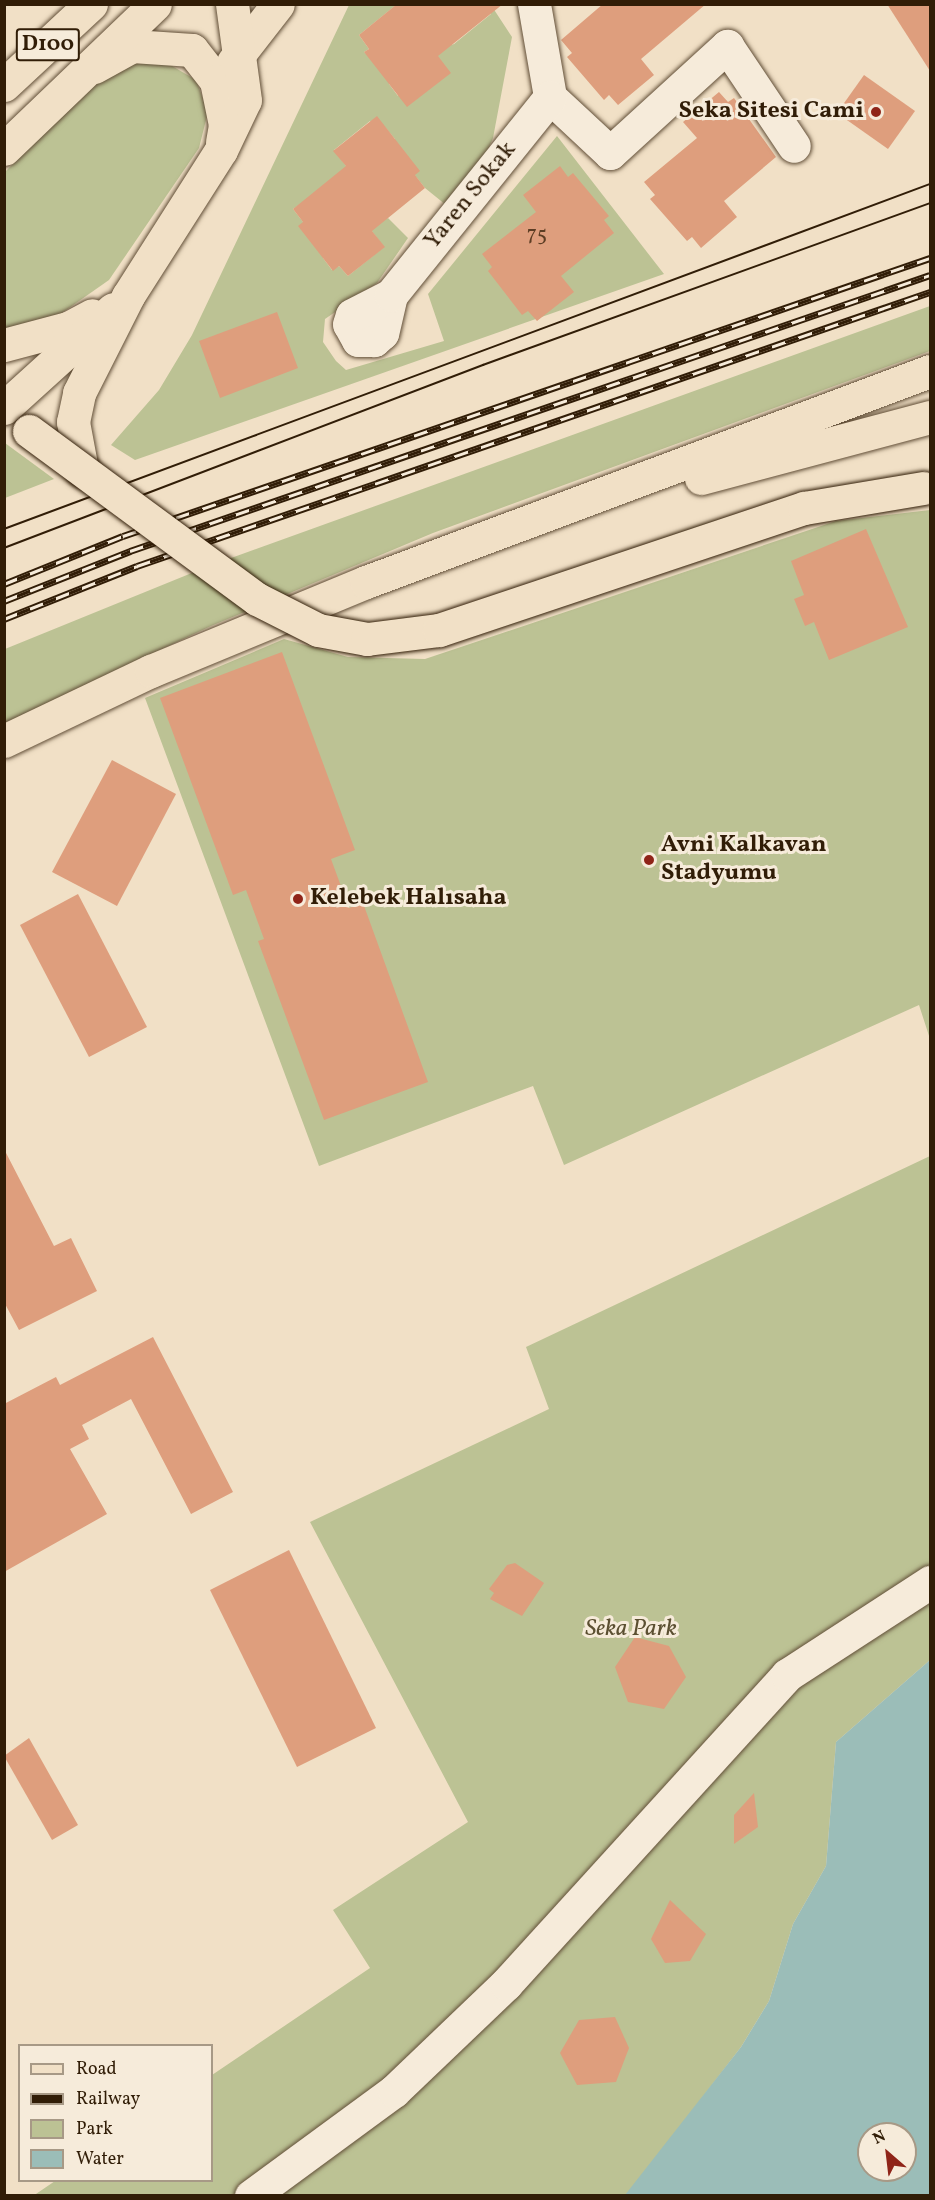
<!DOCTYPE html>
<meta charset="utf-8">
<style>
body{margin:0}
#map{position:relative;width:935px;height:2200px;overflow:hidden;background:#f1e0c6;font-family:Vollkorn,serif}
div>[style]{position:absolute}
.green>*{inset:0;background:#bcc294}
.water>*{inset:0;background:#9bbdb8}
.building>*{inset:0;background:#de9e7d}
.roads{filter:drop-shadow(0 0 2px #614e37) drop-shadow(0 0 2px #614e37)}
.minor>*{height:33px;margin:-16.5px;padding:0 16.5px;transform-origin:16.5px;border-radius:16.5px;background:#f6ebda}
.major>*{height:33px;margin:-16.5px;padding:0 16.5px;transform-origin:16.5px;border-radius:16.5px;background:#f1e0c6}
.highway>*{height:33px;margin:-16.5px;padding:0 16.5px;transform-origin:16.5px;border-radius:16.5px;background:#f1e0c6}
.tram>*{height:1.5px;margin:-0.75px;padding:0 0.75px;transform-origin:0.75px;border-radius:0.75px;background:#311d07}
.rail>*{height:7px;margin-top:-3.5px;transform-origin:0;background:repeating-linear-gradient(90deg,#f6ebda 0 14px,#311d07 0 28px);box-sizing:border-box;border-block:2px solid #311d07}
.bridges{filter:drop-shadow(0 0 2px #311d07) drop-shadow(0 0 2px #311d07)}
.major-bridge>*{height:33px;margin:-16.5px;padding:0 16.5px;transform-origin:16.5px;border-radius:16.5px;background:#f1e0c6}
.dots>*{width:16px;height:16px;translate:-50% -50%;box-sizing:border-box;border:3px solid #f6ebda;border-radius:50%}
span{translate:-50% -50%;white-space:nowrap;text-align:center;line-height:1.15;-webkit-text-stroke:6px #f6ebda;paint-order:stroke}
.number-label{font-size:21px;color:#5c3d24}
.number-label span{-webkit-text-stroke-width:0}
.shield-label span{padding:2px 4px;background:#f6ebda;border:2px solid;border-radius:4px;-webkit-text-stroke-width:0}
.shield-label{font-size:22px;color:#311d07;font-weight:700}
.poi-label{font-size:24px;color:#311d07;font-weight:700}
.right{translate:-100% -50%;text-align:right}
.left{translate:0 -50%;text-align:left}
.street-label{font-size:24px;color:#311d07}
.park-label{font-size:24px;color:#5b4f31;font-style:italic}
.frame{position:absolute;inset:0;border:6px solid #311d07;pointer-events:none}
.legend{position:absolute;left:18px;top:2044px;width:195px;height:138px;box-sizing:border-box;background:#f6ebda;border:2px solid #a79986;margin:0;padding:8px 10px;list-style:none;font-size:18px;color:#311d07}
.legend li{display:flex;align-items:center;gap:12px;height:30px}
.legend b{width:30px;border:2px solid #a79986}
.north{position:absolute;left:857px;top:2122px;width:60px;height:60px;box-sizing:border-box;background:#f6ebda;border:2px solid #a79986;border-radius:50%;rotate:332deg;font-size:16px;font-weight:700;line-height:24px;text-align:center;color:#311d07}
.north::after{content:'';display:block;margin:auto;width:21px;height:27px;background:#8f2418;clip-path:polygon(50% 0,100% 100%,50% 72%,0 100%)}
</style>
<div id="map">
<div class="green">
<div style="clip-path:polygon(349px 5px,406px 5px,396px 5px,359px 35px,369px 49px,364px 52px,394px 79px,389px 84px,398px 96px,434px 51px,454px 44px,491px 14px,491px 5px,512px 37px,493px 138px,478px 173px,446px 205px,425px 188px,390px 144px,395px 139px,385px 127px,379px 132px,370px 121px,334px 150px,350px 171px,293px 209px,328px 254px,323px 258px,332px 270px,339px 266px,348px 276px,384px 247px,368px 226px,388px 218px,408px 238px,377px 283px,325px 319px,323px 342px,336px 361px,346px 370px,444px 341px,428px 294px,557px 136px,664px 274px,135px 460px,111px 445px,159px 390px,192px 335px)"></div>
<div style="clip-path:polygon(136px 58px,167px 63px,196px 80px,208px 112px,199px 148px,109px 280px,59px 315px,5px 329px,5px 172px,91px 84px)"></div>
<div style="clip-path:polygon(930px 306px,930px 351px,433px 533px,211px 626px,5px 723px,5px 649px,209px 566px)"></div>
<div style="clip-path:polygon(5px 443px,54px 479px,5px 498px)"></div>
<div style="clip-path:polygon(930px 510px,930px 1039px,919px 1005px,564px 1165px,533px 1086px,319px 1166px,145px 698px,284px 639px,348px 657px,425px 659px,836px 521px)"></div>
<div style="clip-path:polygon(930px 1156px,930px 1660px,836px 1742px,826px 1866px,793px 1924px,769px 2001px,741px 2047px,631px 2190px,625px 2196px,33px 2196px,55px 2181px,212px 2180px,212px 2075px,370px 1968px,333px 1910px,468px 1822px,310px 1522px,549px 1409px,526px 1347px)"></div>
</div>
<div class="water">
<div style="clip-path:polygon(evenodd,930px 1660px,930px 2195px,625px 2195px,741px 2047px,769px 2001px,793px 1924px,826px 1866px,836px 1742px,930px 1660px,869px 2134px,905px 2134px,905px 2170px,869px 2170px,869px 2134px)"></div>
</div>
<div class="building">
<div style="clip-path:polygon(397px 4px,503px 4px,438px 56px,451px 73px,407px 107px,364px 52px,369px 49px,359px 35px)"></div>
<div style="clip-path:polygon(603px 4px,706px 4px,641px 59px,654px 75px,618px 105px,609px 95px,604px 100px,567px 57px,572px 53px,561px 40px)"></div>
<div style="clip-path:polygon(887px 4px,930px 4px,930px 71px)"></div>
<div style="clip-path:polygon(864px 75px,915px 111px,888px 149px,837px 113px)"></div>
<div style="clip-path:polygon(719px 92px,728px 102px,734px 98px,776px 157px,724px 201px,737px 217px,701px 248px,692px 237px,687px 241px,650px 199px,655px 195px,644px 182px,697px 138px,683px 122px)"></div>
<div style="clip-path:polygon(377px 116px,420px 171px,415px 175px,425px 188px,372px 231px,385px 247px,348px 276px,339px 266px,333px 271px,298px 226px,303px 222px,293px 209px,346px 166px,333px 151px)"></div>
<div style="clip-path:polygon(560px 166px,568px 177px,573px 173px,609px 216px,604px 220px,614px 233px,561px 276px,574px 292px,537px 321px,528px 311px,522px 315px,488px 271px,492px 267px,482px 254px,536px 212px,523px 195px)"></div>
<div style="clip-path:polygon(277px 312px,298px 368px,220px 398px,199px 341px)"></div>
<div style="clip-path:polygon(866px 529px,908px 627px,829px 660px,814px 622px,805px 626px,794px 599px,804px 595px,791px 561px)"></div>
<div style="clip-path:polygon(282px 652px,355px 850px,331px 859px,349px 908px,363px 903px,428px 1082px,324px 1120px,258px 941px,264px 939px,246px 890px,233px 895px,160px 698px)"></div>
<div style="clip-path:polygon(112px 760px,176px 794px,117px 906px,52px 872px)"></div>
<div style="clip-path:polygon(78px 894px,147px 1027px,89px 1057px,20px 925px)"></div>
<div style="clip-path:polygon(4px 1149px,54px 1246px,71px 1238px,97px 1291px,19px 1330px,4px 1302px)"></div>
<div style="clip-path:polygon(153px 1337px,233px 1492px,191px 1514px,131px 1399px,82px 1425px,89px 1439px,70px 1449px,107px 1514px,4px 1572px,4px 1404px,56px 1377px,60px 1385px)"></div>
<div style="clip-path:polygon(289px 1550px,376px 1728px,297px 1767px,210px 1590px)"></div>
<div style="clip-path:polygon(515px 1563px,544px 1583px,522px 1616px,490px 1599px,494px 1593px,489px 1589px,507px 1565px)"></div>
<div style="clip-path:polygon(635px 1637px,669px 1646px,686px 1677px,664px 1709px,628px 1702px,615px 1667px)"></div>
<div style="clip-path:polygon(29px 1738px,78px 1825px,52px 1840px,4px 1756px)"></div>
<div style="clip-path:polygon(754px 1793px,758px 1827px,734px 1844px,734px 1815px)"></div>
<div style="clip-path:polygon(670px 1900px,706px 1934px,690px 1961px,665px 1963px,651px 1939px)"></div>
<div style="clip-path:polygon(615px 2017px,629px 2048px,616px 2082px,577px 2085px,560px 2053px,579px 2020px)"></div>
</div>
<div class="roads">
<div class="minor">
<div style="left:534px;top:4px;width:94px;rotate:80.2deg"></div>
<div style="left:550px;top:97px;width:82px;rotate:43deg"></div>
<div style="left:610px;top:153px;width:159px;rotate:-42.4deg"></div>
<div style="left:727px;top:46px;width:120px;rotate:56.2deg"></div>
<div style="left:391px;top:295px;width:39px;rotate:103deg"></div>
<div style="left:382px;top:333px;width:11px;rotate:139deg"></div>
<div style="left:374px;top:340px;width:16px;rotate:180deg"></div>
<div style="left:358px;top:340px;width:18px;rotate:-119deg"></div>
<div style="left:349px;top:324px;width:9px;rotate:-72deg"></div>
<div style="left:352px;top:315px;width:44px;rotate:-27.1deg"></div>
<div style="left:391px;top:295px;width:254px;rotate:-51.2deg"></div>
<div style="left:251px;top:2196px;width:177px;rotate:-36.3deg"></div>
<div style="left:394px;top:2091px;width:155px;rotate:-43.7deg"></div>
<div style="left:506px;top:1984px;width:418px;rotate:-47.7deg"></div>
<div style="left:787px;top:1675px;width:171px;rotate:-33deg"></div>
</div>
<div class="major">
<div style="left:233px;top:62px;width:73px;rotate:-52.2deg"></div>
<div style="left:94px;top:67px;width:43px;rotate:-28.9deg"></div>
<div style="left:132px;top:46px;width:60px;rotate:3.8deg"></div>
<div style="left:192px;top:50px;width:39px;rotate:52deg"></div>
<div style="left:216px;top:81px;width:45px;rotate:78.4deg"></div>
<div style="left:225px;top:125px;width:17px;rotate:100deg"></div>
<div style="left:4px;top:345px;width:66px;rotate:-14.9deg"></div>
<div style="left:68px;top:328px;width:27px;rotate:-28deg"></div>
<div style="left:4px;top:408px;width:147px;rotate:-42.2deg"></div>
<div style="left:82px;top:470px;width:49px;rotate:-100.6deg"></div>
<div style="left:73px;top:422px;width:30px;rotate:-78deg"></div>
<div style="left:79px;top:393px;width:109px;rotate:-63.2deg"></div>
<div style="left:128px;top:296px;width:173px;rotate:-57.5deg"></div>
<div style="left:221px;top:150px;width:55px;rotate:-64.4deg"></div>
<div style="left:245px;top:100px;width:97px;rotate:-97.7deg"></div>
<div style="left:701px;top:478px;width:237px;rotate:-14.9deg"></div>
<div style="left:4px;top:741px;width:163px;rotate:-25.5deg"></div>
<div style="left:151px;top:671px;width:233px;rotate:-22.5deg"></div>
<div style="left:366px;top:582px;width:602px;rotate:-20.51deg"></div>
</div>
<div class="highway">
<div style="left:4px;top:85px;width:119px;rotate:-43deg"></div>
<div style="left:4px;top:149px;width:209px;rotate:-43.8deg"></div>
</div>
</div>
<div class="tram">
<div style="left:4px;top:529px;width:988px;rotate:-20.43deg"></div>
<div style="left:4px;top:548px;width:513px;rotate:-20.91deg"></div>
<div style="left:483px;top:365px;width:475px;rotate:-19.9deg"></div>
</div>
<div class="rail">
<div style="left:4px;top:584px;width:128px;rotate:-22deg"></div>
<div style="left:123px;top:536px;width:854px;rotate:-19.01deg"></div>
<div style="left:4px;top:601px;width:136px;rotate:-21.6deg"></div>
<div style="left:130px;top:551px;width:846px;rotate:-19.03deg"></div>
<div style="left:4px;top:619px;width:143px;rotate:-21.7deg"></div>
<div style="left:137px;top:566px;width:839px;rotate:-19.06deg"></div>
</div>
<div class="bridges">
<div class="major-bridge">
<div style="left:29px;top:431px;width:283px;rotate:36.4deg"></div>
<div style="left:257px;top:599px;width:68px;rotate:26.9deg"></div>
<div style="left:318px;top:630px;width:50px;rotate:10.4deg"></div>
<div style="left:367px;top:639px;width:73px;rotate:-7.1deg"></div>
<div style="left:439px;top:630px;width:385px;rotate:-18.5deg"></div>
<div style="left:804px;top:508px;width:121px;rotate:-9.5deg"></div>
</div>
</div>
<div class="dots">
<div style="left:876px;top:112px;background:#8f2418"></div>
<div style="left:649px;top:860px;background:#8f2418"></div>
<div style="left:298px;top:899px;background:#8f2418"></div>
</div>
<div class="number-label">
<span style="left:537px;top:235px">75</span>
</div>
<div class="shield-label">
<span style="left:48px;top:45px">D100</span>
</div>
<div class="poi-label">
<span class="right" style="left:864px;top:112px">Seka Sitesi Cami</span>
<span class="left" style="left:661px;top:860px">Avni Kalkavan<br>Stadyumu</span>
<span class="left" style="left:310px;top:899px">Kelebek Halısaha</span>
</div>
<div class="street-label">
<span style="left:471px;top:196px;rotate:-51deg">Yaren Sokak</span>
</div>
<div class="park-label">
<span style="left:631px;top:1630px">Seka Park</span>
</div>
<div class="frame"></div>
<ul class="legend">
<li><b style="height:8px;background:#f1e0c6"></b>Road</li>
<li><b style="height:8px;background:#311d07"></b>Railway</li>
<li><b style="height:16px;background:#bcc294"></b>Park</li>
<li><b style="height:16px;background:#9bbdb8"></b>Water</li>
</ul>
<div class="north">N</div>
</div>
